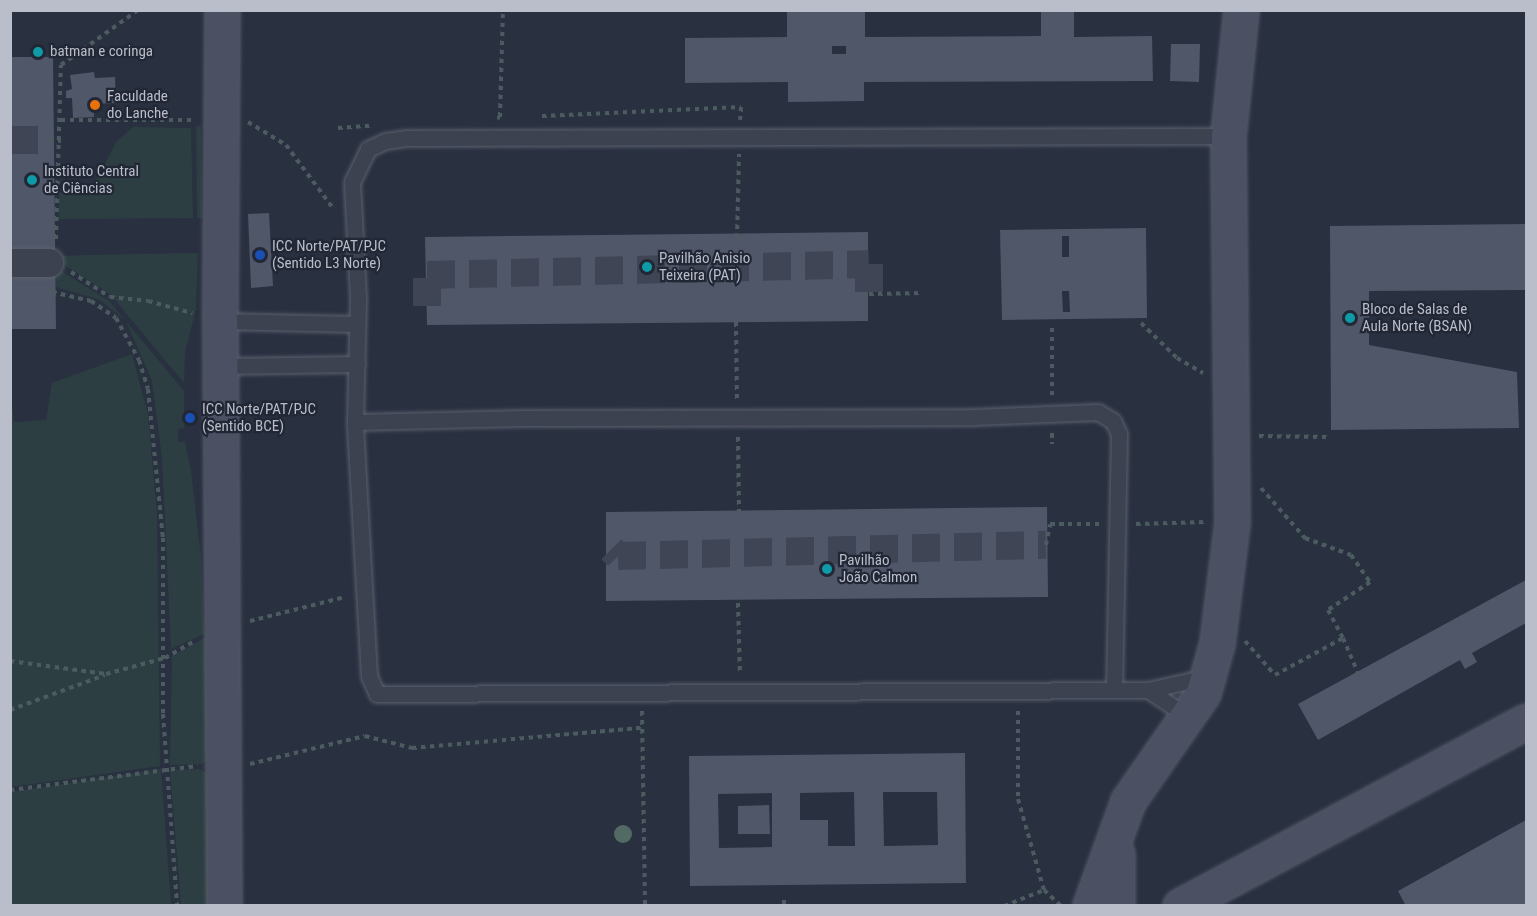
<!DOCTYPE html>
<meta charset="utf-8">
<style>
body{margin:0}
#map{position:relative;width:1537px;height:916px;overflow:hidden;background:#293040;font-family:"Roboto Condensed",sans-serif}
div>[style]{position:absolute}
.green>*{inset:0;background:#2c3e42}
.building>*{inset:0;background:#4f5769}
.street-tunnel>*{height:28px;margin-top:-14px;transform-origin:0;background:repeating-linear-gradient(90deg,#3f4555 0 28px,transparent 0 42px)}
.path>*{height:4px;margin-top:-2px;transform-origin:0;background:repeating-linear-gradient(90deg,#4b5b60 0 4.5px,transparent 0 9px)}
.roads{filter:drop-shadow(0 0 2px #5b606d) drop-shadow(0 0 2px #5b606d)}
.lane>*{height:15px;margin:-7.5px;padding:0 7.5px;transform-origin:7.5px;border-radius:7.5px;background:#3d4250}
.street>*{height:28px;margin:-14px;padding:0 14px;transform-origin:14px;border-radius:14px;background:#3d4250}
.secondary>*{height:33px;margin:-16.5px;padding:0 16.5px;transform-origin:16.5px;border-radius:16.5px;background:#4b5163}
.trees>*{width:18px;height:18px;margin:-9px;border-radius:50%;background:#526a63}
.dots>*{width:16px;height:16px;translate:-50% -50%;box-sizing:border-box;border:3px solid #222735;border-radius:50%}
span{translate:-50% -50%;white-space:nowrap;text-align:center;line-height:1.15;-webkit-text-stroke:4.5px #222735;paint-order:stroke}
.poi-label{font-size:15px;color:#babeca}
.left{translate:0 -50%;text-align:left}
.frame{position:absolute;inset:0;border:12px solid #babeca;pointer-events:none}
</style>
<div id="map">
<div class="green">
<div style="clip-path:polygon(196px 126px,201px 126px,202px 218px,197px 218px)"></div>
<div style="clip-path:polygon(133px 127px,191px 128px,193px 218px,59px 219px,59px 191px,93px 187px,116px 142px)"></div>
<div style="clip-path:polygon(198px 253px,196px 310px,185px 351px,184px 383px,110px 294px,57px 260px,57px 256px,87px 255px)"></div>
<div style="clip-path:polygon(55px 267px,109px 301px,184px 391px,184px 428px,178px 429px,178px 442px,185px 442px,191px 471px,201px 557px,204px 634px,171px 649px,162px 458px,152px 381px,126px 321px,100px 300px,56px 287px)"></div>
<div style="clip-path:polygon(132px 354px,148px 415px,157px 513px,160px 766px,11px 787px,11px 395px,14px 422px,46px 420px,52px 383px)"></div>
<div style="clip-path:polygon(206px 637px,208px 759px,201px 764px,170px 765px,172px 656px)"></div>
<div style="clip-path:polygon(161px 769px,171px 905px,11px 905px,11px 792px)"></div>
<div style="clip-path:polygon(200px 769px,208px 775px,209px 905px,181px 905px,170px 770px)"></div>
</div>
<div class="building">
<div style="clip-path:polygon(evenodd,787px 10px,865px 10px,865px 37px,1041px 36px,1041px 10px,1074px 10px,1074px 37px,1152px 36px,1153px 81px,864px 82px,864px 101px,788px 102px,788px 82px,685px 83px,685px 38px,787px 37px,787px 10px,832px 46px,846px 46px,846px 54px,832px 54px,832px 46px)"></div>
<div style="clip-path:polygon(1171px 44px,1200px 44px,1199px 82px,1170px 81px)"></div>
<div style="clip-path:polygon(10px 57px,53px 57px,56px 329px,10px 329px)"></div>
<div style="clip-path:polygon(94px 72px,95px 78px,115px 77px,116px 103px,94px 104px,94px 117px,73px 118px,72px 98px,66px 98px,66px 91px,72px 89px,70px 75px)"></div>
<div style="clip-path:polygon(269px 213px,273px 286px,251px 288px,248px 214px)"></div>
<div style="clip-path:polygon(1526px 224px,1526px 290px,1369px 291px,1369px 345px,1517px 372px,1519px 428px,1331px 430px,1330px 226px)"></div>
<div style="clip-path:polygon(evenodd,1146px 228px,1147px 318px,1002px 320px,1000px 230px,1146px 228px,1062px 236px,1069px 236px,1069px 257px,1062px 257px,1062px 236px,1146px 228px,1062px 291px,1069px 291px,1070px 312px,1063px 312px,1062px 291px)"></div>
<div style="clip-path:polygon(868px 232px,868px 321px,427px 325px,425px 237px)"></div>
<div style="clip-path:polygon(1047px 507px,1048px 597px,606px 601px,606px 512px)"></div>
<div style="clip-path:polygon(1526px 580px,1526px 623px,1472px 653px,1477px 662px,1465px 669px,1460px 660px,1318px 740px,1298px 704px)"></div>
<div style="clip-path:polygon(evenodd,965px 753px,966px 883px,690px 886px,689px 756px,965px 753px,854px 792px,855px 846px,828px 846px,828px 820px,800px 820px,800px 793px,854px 792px,965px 753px,883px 792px,937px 792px,938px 845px,884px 846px,883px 792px,965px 753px,772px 793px,772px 847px,719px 848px,718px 794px,772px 793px)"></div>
<div style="clip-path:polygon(769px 805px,770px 834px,738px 834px,738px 806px)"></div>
<div style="clip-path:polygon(1526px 820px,1526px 906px,1406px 906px,1398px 891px)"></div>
</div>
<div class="street-tunnel">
<div style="left:10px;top:140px;width:39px"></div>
<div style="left:427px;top:306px;width:31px;rotate:-90deg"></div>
<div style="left:427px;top:275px;width:442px;rotate:-1.4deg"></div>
<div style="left:869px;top:264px;width:30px;rotate:90deg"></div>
<div style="left:611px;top:549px;width:10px;rotate:45deg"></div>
<div style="left:618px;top:556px;width:428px;rotate:-1.5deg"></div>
</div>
<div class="path">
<div style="left:542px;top:116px;width:199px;rotate:-2.6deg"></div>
<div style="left:741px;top:107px;width:13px;rotate:94deg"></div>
<div style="left:497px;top:118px;width:3px;rotate:-18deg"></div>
<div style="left:500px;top:117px;width:107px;rotate:-88.4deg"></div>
<div style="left:61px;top:120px;width:132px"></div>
<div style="left:248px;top:122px;width:44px;rotate:31.2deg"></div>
<div style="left:286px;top:145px;width:77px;rotate:53.4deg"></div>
<div style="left:338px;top:128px;width:32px;rotate:-4deg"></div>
<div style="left:49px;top:140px;width:12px;rotate:5deg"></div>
<div style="left:737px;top:238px;width:84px;rotate:-88.6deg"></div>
<div style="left:56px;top:239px;width:174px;rotate:-88.4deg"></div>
<div style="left:61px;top:65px;width:95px;rotate:-35.5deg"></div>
<div style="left:71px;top:272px;width:46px;rotate:32.7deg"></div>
<div style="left:110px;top:297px;width:38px;rotate:6deg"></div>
<div style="left:148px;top:301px;width:46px;rotate:15.3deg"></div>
<div style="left:52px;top:288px;width:4px;rotate:90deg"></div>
<div style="left:52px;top:292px;width:40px;rotate:13deg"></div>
<div style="left:91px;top:301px;width:30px;rotate:34deg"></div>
<div style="left:116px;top:318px;width:48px;rotate:61.3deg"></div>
<div style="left:139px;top:360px;width:30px;rotate:73deg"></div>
<div style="left:148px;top:389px;width:150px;rotate:84.3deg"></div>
<div style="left:163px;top:538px;width:176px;rotate:90deg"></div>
<div style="left:163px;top:714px;width:193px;rotate:85.8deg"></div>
<div style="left:869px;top:294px;width:54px;rotate:-1.1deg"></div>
<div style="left:736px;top:322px;width:77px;rotate:89.3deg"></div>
<div style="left:1141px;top:323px;width:50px;rotate:44.2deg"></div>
<div style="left:1177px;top:358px;width:30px;rotate:30deg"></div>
<div style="left:1052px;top:395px;width:71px;rotate:-90deg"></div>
<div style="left:1052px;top:433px;width:11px;rotate:90deg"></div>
<div style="left:1259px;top:436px;width:72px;rotate:0.8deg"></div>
<div style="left:738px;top:437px;width:76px;rotate:89.2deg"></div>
<div style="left:1261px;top:488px;width:67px;rotate:48.7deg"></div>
<div style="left:1305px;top:538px;width:49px;rotate:20.3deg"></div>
<div style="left:1351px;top:555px;width:33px;rotate:55deg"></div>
<div style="left:1370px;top:582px;width:50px;rotate:146.3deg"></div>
<div style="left:1328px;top:610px;width:32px;rotate:62deg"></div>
<div style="left:1136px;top:524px;width:68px;rotate:-1.7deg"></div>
<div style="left:1046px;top:545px;width:21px;rotate:-79deg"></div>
<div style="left:1050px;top:524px;width:49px"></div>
<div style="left:738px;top:603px;width:72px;rotate:88.4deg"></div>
<div style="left:250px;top:621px;width:98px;rotate:-14.2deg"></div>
<div style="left:1245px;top:641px;width:45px;rotate:48.6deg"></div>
<div style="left:1275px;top:675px;width:77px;rotate:-28.6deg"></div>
<div style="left:1343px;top:638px;width:46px;rotate:66.8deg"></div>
<div style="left:10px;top:661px;width:97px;rotate:7.7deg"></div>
<div style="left:106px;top:674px;width:61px;rotate:-15.2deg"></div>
<div style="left:165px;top:658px;width:32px;rotate:-30deg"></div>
<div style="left:10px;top:710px;width:101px;rotate:-20.2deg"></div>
<div style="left:642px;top:711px;width:195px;rotate:89.1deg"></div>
<div style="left:1018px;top:711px;width:88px;rotate:90deg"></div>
<div style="left:1018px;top:799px;width:95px;rotate:74.1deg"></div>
<div style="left:1044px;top:890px;width:23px;rotate:43deg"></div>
<div style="left:250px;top:764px;width:118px;rotate:-13.7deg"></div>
<div style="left:365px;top:736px;width:49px;rotate:14.3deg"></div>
<div style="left:412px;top:748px;width:231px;rotate:-5deg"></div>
<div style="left:10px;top:790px;width:189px;rotate:-7.3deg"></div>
<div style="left:784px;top:900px;width:6px;rotate:90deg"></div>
<div style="left:1004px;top:906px;width:43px;rotate:-21.8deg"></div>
</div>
<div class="roads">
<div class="lane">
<div style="left:220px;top:321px;width:136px;rotate:1.3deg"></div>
<div style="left:221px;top:366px;width:136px;rotate:-0.8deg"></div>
<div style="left:355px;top:422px;width:168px;rotate:-1.4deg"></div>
<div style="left:523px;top:418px;width:450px;rotate:-0.1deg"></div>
<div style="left:973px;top:417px;width:125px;rotate:-2.3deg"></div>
<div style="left:1098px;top:412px;width:17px;rotate:31deg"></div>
<div style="left:1113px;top:421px;width:14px;rotate:65deg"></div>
<div style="left:1119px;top:434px;width:256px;rotate:91.1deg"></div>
<div style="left:1207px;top:677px;width:60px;rotate:167.6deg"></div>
<div style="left:1148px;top:690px;width:771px;rotate:179.7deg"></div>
<div style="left:377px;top:694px;width:20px;rotate:-114deg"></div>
<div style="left:369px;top:676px;width:254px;rotate:-93.2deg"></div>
<div style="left:355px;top:422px;width:125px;rotate:-88.6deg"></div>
<div style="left:358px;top:297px;width:115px;rotate:-93deg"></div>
<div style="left:352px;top:182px;width:37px;rotate:-64deg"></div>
<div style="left:368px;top:149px;width:19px;rotate:-25deg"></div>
<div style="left:385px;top:141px;width:21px;rotate:-8deg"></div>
<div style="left:406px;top:138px;width:822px;rotate:-0.14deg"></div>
<div style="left:1148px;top:690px;width:47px;rotate:33.7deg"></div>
</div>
<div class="street">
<div style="left:10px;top:263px;width:39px"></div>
</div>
<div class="secondary">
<div style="left:222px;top:10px;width:311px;rotate:90.4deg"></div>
<div style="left:220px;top:321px;width:585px;rotate:89.61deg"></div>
<div style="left:1117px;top:854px;width:52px;rotate:90deg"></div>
<div style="left:1090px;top:906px;width:112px;rotate:-70.1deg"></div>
<div style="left:1128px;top:801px;width:131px;rotate:-55.2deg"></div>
<div style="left:1203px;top:693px;width:52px;rotate:-74.4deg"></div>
<div style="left:1217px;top:643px;width:122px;rotate:-82.9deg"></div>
<div style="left:1232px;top:522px;width:386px;rotate:-90.6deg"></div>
<div style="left:1228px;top:136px;width:127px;rotate:-84.1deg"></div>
<div style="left:1180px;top:906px;width:392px;rotate:-28.1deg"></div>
</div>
</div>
<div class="trees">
<div style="left:623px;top:834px"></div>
</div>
<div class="dots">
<div style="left:38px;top:52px;background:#0f9aa8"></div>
<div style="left:95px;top:105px;background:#e8710a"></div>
<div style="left:32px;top:180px;background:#0f9aa8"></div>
<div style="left:260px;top:255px;background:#1a4fb4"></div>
<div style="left:647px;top:267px;background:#0f9aa8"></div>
<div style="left:1350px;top:318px;background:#0f9aa8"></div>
<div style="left:190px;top:418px;background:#1a4fb4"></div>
<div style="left:827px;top:569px;background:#0f9aa8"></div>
</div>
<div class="poi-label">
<span class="left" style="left:50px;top:52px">batman e coringa</span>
<span class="left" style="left:107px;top:105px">Faculdade<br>do Lanche</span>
<span class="left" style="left:44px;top:180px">Instituto Central<br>de Ciências</span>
<span class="left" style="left:272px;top:255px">ICC Norte/PAT/PJC<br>(Sentido L3 Norte)</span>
<span class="left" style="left:659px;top:267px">Pavilhão Anisio<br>Teixeira (PAT)</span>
<span class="left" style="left:1362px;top:318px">Bloco de Salas de<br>Aula Norte (BSAN)</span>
<span class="left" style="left:202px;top:418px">ICC Norte/PAT/PJC<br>(Sentido BCE)</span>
<span class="left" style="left:839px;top:569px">Pavilhão<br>João Calmon</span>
</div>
<div class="frame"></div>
</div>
